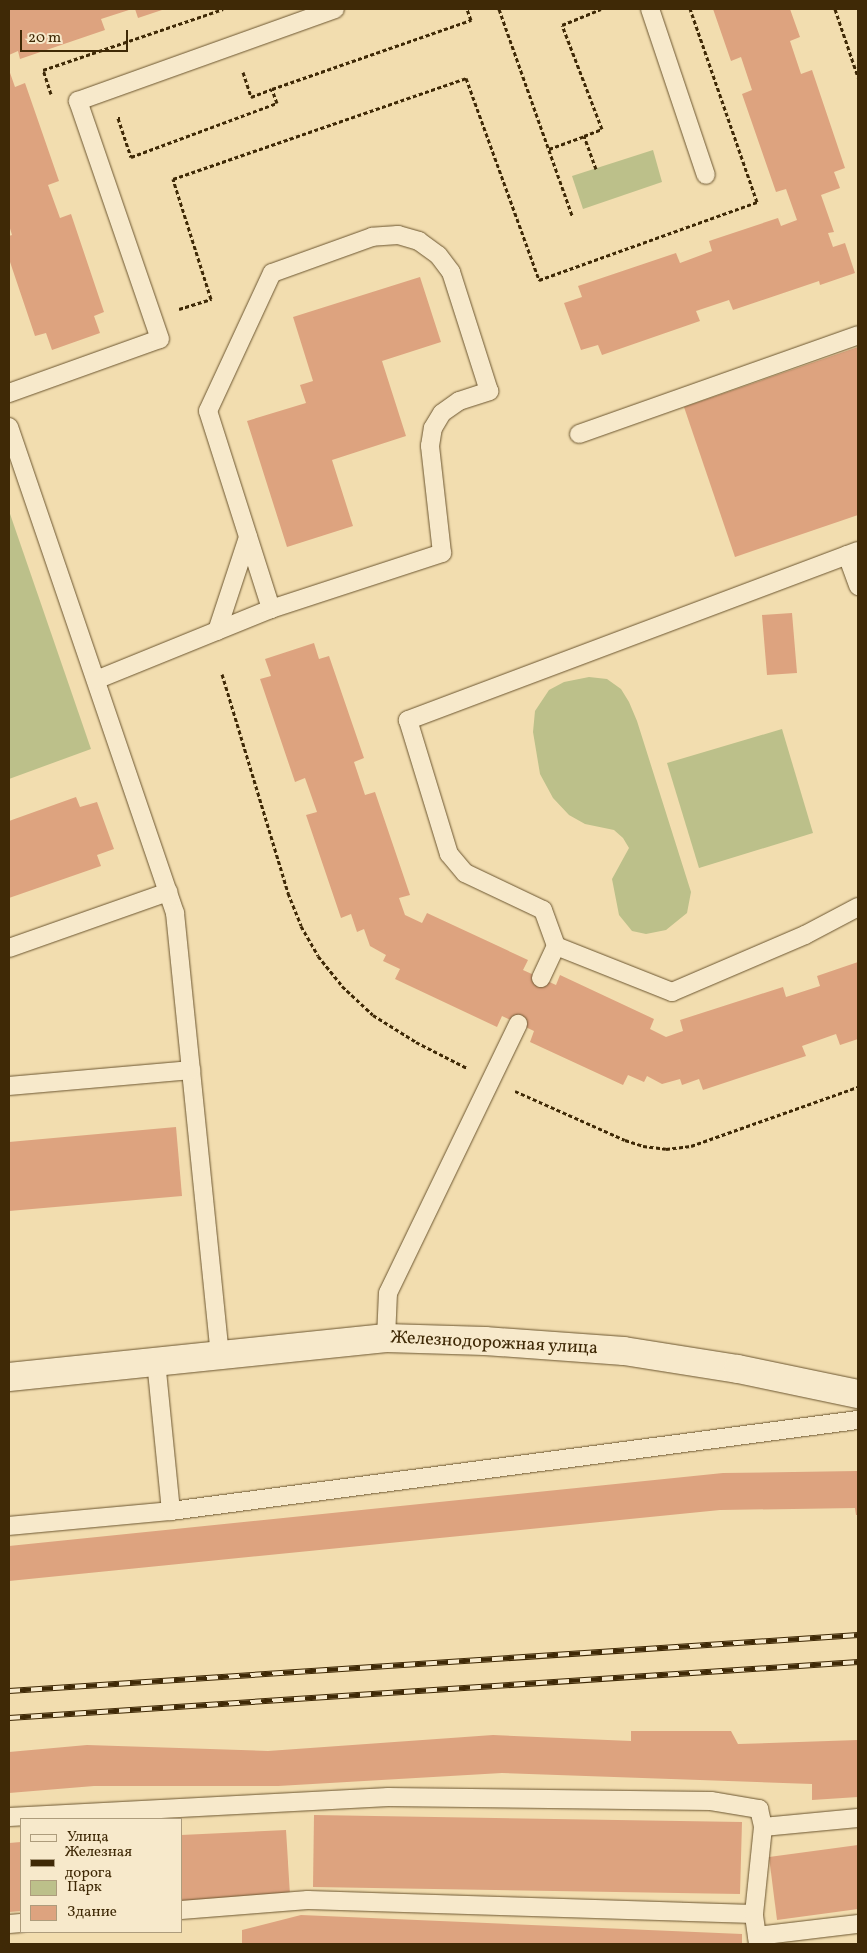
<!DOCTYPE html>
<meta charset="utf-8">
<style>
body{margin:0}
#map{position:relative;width:867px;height:1953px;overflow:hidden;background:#f2ddaf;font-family:Vollkorn,serif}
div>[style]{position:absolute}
.green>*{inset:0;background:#bcc08a}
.building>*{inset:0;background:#dda37f}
.path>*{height:3px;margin-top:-1.5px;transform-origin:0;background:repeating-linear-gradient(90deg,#3f2906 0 4px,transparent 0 6.5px)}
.roads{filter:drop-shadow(0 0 1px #6c5630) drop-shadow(0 0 1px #6c5630)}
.service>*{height:18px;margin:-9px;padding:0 9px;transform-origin:9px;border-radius:9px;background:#f7e9cb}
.tertiary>*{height:28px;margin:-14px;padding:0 14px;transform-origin:14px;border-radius:14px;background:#f7e9cb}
.rail>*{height:5.5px;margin-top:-2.75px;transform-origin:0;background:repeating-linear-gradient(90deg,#f7e9cb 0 11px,#3f2906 0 22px);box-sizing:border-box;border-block:1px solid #3f2906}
span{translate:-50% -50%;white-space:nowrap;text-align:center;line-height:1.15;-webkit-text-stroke:4px #f7e9cb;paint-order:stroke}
.street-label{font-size:18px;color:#3f2906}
.frame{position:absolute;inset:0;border:10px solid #3f2906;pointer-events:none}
.legend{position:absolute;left:20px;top:1818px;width:162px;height:115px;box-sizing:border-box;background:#f7e9cb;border:1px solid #ad9c7c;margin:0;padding:6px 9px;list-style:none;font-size:15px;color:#3f2906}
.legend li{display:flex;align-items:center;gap:10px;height:25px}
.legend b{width:25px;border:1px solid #ad9c7c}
.scale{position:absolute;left:20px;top:30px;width:108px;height:22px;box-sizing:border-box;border:2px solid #3f2906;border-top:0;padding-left:6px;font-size:15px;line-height:18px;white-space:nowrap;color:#3f2906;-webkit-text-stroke:4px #f7e9cb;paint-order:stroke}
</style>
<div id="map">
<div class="green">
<div style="clip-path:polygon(653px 150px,662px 182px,583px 209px,572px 176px)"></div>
<div style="clip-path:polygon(9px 511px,91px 749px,9px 779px)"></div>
<div style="clip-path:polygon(589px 677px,607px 679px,621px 689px,629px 702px,637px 721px,691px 892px,687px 913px,666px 930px,646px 934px,632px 931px,619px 915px,612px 879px,629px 848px,623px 838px,614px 830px,585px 824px,569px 815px,553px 798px,540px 774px,533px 732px,535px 711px,549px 690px,564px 682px)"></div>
<div style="clip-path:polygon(782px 729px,813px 833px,699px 868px,667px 763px)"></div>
</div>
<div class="building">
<div style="clip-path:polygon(9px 9px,132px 9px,101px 19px,105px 30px,20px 59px,18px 51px,9px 55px)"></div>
<div style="clip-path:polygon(135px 9px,165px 9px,138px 18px)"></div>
<div style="clip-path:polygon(713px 9px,790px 9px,800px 37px,790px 41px,801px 74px,812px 70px,845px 168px,834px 172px,840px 188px,821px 195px,834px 232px,828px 233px,833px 247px,845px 243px,855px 273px,820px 285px,819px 281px,733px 310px,729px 300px,696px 311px,700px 321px,602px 355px,598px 345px,581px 350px,564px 303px,582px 297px,578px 286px,676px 253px,680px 263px,712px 251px,709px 241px,778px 218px,781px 226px,797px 220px,786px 189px,776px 192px,742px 94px,752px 90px,741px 57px,731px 61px)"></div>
<div style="clip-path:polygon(9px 70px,15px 87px,25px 83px,59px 181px,48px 185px,60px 218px,71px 214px,104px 312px,94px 316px,100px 333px,52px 350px,46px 333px,35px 336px,9px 259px,9px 236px,12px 235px,9px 225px)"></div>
<div style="clip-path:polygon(420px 277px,441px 342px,382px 361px,406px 436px,332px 460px,353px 526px,287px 547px,247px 421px,306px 403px,300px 385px,313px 381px,293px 317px)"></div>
<div style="clip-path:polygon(858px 347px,858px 515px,735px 557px,684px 407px)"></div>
<div style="clip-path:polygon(792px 613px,797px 673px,767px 675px,762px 615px)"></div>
<div style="clip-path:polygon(314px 643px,319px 659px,329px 656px,364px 758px,354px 762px,365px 795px,375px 792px,410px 895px,399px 898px,405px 915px,422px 923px,427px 913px,528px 960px,523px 970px,556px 985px,560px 975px,654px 1019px,650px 1029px,666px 1037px,683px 1031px,680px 1020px,783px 987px,786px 997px,820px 986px,817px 976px,858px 962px,858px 1039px,840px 1045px,836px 1034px,802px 1046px,806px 1056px,703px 1090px,699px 1079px,682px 1085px,680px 1079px,662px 1084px,647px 1076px,644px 1082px,628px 1075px,623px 1085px,530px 1042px,534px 1031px,502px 1016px,497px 1027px,395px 979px,400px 969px,383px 961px,386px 955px,370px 946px,364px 929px,357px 932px,351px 914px,341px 918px,306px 815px,317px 812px,305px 778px,295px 782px,260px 679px,271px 676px,265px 659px)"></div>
<div style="clip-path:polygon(76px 797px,80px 807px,97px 802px,114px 849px,97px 855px,101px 866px,9px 898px,9px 821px)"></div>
<div style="clip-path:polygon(176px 1127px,182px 1196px,9px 1211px,9px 1142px)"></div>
<div style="clip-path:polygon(857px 1471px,858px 1515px,856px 1515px,855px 1508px,720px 1510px,9px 1581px,9px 1546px,723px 1473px)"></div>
<div style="clip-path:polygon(631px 1731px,731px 1731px,738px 1744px,858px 1740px,858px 1797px,812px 1800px,812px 1784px,502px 1773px,278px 1786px,94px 1786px,9px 1793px,9px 1752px,87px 1745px,268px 1751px,493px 1735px,631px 1741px)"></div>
<div style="clip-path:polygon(314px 1815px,742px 1822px,740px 1894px,313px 1887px)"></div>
<div style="clip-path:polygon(286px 1830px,290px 1895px,181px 1902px,181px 1835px)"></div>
<div style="clip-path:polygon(21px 1842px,21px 1911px,9px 1912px,9px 1843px)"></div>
<div style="clip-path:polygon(858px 1845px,858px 1909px,777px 1920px,769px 1857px)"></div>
<div style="clip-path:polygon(301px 1915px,742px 1934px,742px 1944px,242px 1944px,242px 1930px)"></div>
</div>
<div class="path">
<div style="left:499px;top:9px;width:219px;rotate:70.5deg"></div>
<div style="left:835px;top:9px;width:72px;rotate:71.3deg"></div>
<div style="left:243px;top:72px;width:26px;rotate:72deg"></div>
<div style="left:251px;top:97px;width:22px;rotate:-21deg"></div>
<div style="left:51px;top:94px;width:25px;rotate:-108deg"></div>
<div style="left:43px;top:70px;width:190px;rotate:-18.7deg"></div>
<div style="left:120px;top:118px;width:2px;rotate:180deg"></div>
<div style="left:118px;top:118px;width:41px;rotate:71.6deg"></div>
<div style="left:131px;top:157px;width:156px;rotate:-20.3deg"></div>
<div style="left:277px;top:103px;width:15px;rotate:-110deg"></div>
<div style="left:272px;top:89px;width:211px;rotate:-19.1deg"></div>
<div style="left:471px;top:20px;width:12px;rotate:-110deg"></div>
<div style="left:549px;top:149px;width:37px;rotate:-20deg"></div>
<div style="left:596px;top:169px;width:35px;rotate:-110deg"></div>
<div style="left:584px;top:136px;width:19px;rotate:-21deg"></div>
<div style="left:602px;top:129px;width:111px;rotate:-111deg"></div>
<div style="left:562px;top:25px;width:42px;rotate:-22.3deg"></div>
<div style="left:179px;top:309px;width:34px;rotate:-17deg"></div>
<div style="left:211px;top:299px;width:126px;rotate:-107.6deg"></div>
<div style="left:173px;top:179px;width:310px;rotate:-19deg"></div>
<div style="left:466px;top:78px;width:215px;rotate:70.1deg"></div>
<div style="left:539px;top:280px;width:232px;rotate:-19.7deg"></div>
<div style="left:757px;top:202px;width:204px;rotate:-109.1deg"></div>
<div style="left:222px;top:674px;width:229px;rotate:73.2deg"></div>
<div style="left:288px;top:893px;width:35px;rotate:68deg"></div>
<div style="left:301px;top:926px;width:34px;rotate:60deg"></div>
<div style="left:318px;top:956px;width:38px;rotate:51deg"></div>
<div style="left:342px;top:986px;width:42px;rotate:43.1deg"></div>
<div style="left:373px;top:1015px;width:51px;rotate:32.1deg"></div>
<div style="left:416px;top:1042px;width:57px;rotate:27deg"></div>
<div style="left:515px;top:1091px;width:120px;rotate:24deg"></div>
<div style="left:625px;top:1140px;width:19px;rotate:18deg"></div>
<div style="left:643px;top:1146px;width:23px;rotate:7deg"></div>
<div style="left:666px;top:1149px;width:25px;rotate:-7deg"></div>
<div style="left:691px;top:1146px;width:177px;rotate:-19.5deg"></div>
</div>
<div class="roads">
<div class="service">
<div style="left:650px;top:9px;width:175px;rotate:71.4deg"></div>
<div style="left:9px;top:393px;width:160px;rotate:-19.7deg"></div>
<div style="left:160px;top:339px;width:252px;rotate:-109deg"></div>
<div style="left:78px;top:101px;width:273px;rotate:-19.7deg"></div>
<div style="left:9px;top:427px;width:514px;rotate:71.14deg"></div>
<div style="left:175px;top:913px;width:446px;rotate:84.2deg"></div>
<div style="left:579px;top:434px;width:296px;rotate:-19.5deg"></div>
<div style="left:858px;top:551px;width:481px;rotate:159.4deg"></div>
<div style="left:408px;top:720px;width:140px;rotate:73deg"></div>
<div style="left:449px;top:854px;width:25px;rotate:50deg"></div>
<div style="left:465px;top:873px;width:86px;rotate:25.4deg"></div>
<div style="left:543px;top:910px;width:38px;rotate:70deg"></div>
<div style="left:556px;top:946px;width:125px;rotate:21.6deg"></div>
<div style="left:672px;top:992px;width:145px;rotate:-23.2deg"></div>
<div style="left:805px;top:935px;width:60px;rotate:-27.8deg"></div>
<div style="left:847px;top:555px;width:33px;rotate:70deg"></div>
<div style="left:217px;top:631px;width:99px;rotate:-71.7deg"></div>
<div style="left:96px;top:680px;width:189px;rotate:-22.1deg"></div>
<div style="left:271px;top:609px;width:180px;rotate:-18.1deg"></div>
<div style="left:442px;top:553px;width:108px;rotate:-96.4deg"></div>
<div style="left:430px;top:446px;width:18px;rotate:-81deg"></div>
<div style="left:433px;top:428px;width:17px;rotate:-59deg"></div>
<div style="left:442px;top:413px;width:21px;rotate:-35deg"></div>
<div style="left:459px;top:401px;width:32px;rotate:-18deg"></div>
<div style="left:489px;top:391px;width:125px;rotate:-107.7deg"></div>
<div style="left:451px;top:272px;width:21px;rotate:-127deg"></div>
<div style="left:438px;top:255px;width:24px;rotate:-144deg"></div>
<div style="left:419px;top:241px;width:22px;rotate:-164deg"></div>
<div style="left:398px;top:235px;width:26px;rotate:176deg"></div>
<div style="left:372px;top:237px;width:106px;rotate:160.2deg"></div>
<div style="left:272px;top:273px;width:152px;rotate:114.9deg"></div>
<div style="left:208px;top:411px;width:208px;rotate:72.3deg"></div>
<div style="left:9px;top:948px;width:169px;rotate:-19.4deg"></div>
<div style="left:541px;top:978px;width:35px;rotate:-65deg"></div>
<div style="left:9px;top:1086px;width:183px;rotate:-5deg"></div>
<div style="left:386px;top:1338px;width:45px;rotate:-87.5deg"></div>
<div style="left:388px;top:1293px;width:299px;rotate:-64.2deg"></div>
<div style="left:156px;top:1361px;width:151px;rotate:84.3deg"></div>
<div style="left:9px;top:1526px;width:163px;rotate:-5.3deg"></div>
<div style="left:171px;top:1511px;width:693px;rotate:-7.55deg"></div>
<div style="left:9px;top:1817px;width:380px;rotate:-3deg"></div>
<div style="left:388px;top:1797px;width:323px;rotate:0.7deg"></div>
<div style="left:711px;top:1801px;width:49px;rotate:9.5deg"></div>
<div style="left:759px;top:1809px;width:18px;rotate:77deg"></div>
<div style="left:763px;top:1827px;width:95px;rotate:-5.4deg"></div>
<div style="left:181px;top:1910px;width:127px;rotate:-4.5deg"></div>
<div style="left:308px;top:1900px;width:446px;rotate:1.8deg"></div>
<div style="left:9px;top:1924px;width:12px;rotate:-5deg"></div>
<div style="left:757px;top:1936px;width:102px;rotate:-6.8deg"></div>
<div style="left:758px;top:1944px;width:30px;rotate:-98deg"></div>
<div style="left:754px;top:1914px;width:87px;rotate:-84.1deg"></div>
</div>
<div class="tertiary">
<div style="left:9px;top:1377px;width:379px;rotate:-5.9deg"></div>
<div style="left:386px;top:1338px;width:99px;rotate:1.7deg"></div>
<div style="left:485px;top:1341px;width:139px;rotate:4.1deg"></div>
<div style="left:624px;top:1351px;width:115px;rotate:9deg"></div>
<div style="left:738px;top:1369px;width:123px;rotate:11.8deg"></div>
</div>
</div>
<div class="rail">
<div style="left:9px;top:1691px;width:851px;rotate:-3.77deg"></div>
<div style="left:9px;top:1718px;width:851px;rotate:-3.77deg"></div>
</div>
<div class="street-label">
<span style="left:494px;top:1344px;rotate:3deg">Железнодорожная улица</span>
</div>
<div class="frame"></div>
<ul class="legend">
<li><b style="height:6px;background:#f7e9cb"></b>Улица</li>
<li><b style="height:6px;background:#3f2906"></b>Железная дорога</li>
<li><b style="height:14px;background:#bcc08a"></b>Парк</li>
<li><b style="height:14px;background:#dda37f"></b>Здание</li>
</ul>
<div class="scale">20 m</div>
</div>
